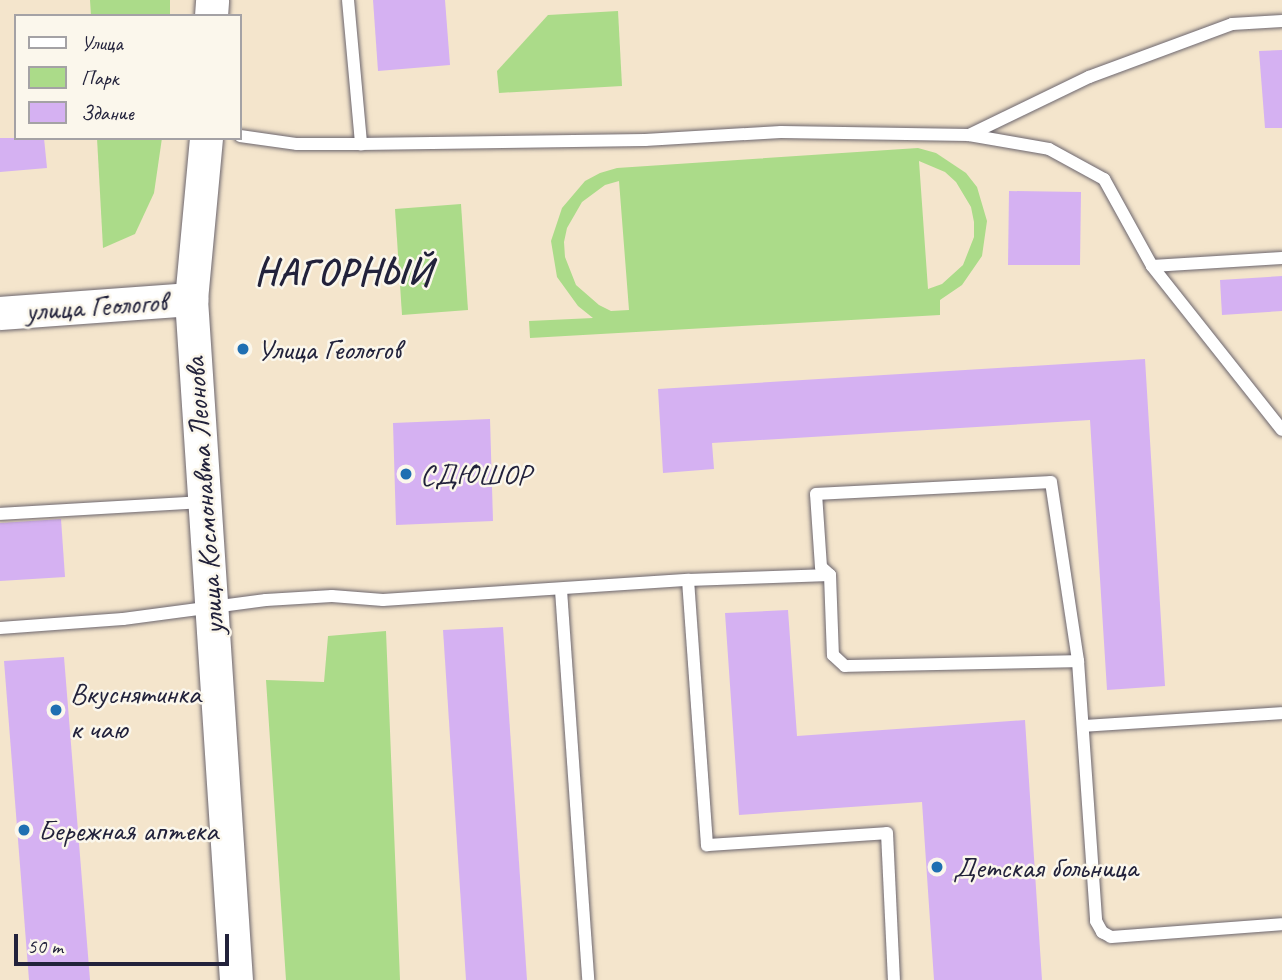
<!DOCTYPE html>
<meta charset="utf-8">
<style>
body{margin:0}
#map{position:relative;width:1282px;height:980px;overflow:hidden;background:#f4e5cc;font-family:Caveat,sans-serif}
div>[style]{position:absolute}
.green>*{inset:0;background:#abdb89}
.building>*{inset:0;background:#d5b1f2}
.roads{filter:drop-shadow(0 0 2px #6c666e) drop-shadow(0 0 2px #6c666e)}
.lane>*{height:12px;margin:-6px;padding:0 6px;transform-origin:6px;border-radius:6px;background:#fff}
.secondary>*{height:33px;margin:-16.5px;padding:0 16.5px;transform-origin:16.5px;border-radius:16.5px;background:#fff}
.dots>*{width:19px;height:19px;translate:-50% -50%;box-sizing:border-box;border:4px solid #fbf7ec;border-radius:50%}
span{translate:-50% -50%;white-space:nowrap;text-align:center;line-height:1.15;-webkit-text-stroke:5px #fbf7ec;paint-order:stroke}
.street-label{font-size:30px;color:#22223b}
.poi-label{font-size:30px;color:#22223b}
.left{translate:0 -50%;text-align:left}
.district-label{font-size:37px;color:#22223b;font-weight:700;letter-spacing:2px}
.legend{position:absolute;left:14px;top:14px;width:228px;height:126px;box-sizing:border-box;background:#fbf7ec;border:2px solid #a4a2a5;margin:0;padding:9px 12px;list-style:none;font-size:21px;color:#22223b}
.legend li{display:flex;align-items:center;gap:14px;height:35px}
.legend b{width:35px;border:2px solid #a4a2a5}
.scale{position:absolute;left:14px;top:934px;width:215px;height:32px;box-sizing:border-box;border:4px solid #22223b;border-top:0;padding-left:9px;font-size:21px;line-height:24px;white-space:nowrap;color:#22223b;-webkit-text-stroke:5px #fbf7ec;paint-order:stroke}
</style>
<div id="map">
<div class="green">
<div style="clip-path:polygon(90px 0,170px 0,170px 16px,91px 16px)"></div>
<div style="clip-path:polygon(618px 11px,622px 86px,499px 93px,497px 71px,548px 15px)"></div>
<div style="clip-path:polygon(97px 138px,162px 138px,154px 193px,135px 234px,103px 248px)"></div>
<div style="clip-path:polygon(evenodd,918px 148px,936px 153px,966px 173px,977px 187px,987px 221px,982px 256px,962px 285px,940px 300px,940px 315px,530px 338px,529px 321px,593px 318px,578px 306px,557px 277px,551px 241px,562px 208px,585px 181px,600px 173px,617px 168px,918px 148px,919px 161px,945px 172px,956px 182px,971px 207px,974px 222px,974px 237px,963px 265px,942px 284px,928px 289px,919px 161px,918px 148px,619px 181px,629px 310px,611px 311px,599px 305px,576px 285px,565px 257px,564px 242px,567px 228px,582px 202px,605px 185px,619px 181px)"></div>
<div style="clip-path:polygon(461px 204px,468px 310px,402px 315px,395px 209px)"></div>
<div style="clip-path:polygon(386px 631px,400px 980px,286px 980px,266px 680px,324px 682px,328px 636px)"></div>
</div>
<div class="building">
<div style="clip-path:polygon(373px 0,445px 0,450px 65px,378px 71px)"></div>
<div style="clip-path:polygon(1282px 50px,1282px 128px,1265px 128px,1259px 51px)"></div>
<div style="clip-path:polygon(0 138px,44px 138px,47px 168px,0 172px)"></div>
<div style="clip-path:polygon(1009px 191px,1081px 192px,1080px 265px,1008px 265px)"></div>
<div style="clip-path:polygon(1282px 276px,1282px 311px,1222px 315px,1220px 280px)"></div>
<div style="clip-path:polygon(1145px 359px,1165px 686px,1107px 690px,1090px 420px,712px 443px,714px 469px,663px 473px,658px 389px)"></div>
<div style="clip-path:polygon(490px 419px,493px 521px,396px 525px,393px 423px)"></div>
<div style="clip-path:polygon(61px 519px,65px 577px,0 581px,0 523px)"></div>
<div style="clip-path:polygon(788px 610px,797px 736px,1025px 720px,1042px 980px,934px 980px,922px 802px,739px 815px,725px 613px)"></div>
<div style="clip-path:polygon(503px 627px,527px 980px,466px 980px,443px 630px)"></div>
<div style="clip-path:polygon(64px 657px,90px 980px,29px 980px,4px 661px)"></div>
</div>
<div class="roads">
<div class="lane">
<div style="left:348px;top:0;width:145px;rotate:84.8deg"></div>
<div style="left:969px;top:135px;width:133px;rotate:-25.8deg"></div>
<div style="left:1089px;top:77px;width:153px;rotate:-20.3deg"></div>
<div style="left:1232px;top:24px;width:50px;rotate:-3.4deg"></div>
<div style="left:240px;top:136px;width:58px;rotate:8deg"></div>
<div style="left:297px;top:144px;width:64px"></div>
<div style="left:361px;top:144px;width:284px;rotate:-0.8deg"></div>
<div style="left:645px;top:140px;width:136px;rotate:-3.4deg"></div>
<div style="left:781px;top:132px;width:188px;rotate:0.9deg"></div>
<div style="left:969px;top:135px;width:81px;rotate:9.9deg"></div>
<div style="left:1049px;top:149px;width:63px;rotate:28.6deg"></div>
<div style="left:1104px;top:179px;width:99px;rotate:61.1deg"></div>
<div style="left:1152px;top:266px;width:130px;rotate:-3.5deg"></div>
<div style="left:1152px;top:266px;width:209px;rotate:51.6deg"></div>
<div style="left:0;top:514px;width:202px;rotate:-3.4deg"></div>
<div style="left:830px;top:575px;width:12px;rotate:-138deg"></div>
<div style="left:821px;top:567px;width:73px;rotate:-93.9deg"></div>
<div style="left:816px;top:494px;width:235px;rotate:-2.9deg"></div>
<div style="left:1051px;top:482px;width:181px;rotate:81.4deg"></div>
<div style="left:688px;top:580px;width:266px;rotate:85.9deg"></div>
<div style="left:707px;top:845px;width:180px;rotate:-3.8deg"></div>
<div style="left:887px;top:833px;width:147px;rotate:87.3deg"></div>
<div style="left:561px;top:590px;width:391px;rotate:86deg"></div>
<div style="left:0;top:628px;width:123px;rotate:-4.2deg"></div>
<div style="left:123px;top:619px;width:144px;rotate:-7.6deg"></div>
<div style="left:266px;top:600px;width:66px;rotate:-3.5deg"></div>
<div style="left:332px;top:596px;width:51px;rotate:4.5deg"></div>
<div style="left:383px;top:600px;width:306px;rotate:-3.8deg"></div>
<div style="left:688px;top:580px;width:142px;rotate:-2deg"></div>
<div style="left:830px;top:575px;width:80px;rotate:87.9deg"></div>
<div style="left:833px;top:655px;width:16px;rotate:43deg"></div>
<div style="left:845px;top:666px;width:233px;rotate:-1.2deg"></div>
<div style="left:1078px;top:661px;width:261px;rotate:86deg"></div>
<div style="left:1096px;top:921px;width:13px;rotate:61deg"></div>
<div style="left:1102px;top:932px;width:10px;rotate:29deg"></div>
<div style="left:1111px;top:937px;width:171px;rotate:-4.3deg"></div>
<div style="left:1083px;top:726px;width:199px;rotate:-3.7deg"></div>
</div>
<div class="secondary">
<div style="left:211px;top:16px;width:16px;rotate:-86deg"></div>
<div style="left:206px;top:138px;width:162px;rotate:95.3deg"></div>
<div style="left:191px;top:299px;width:682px;rotate:86.22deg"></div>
<div style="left:0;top:313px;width:192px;rotate:-4.2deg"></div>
</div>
</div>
<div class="dots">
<div style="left:243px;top:349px;background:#1f6fb2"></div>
<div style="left:406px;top:474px;background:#1f6fb2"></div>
<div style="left:56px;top:710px;background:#1f6fb2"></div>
<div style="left:24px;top:830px;background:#1f6fb2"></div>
<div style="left:937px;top:867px;background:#1f6fb2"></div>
</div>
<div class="street-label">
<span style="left:96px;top:306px;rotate:-4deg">улица Геологов</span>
<span style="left:204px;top:496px;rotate:-94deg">улица Космонавта Леонова</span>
</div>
<div class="poi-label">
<span class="left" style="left:257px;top:349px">Улица Геологов</span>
<span class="left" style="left:420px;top:474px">СДЮШОР</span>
<span class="left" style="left:70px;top:710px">Вкуснятинка<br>к чаю</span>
<span class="left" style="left:38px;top:830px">Бережная аптека</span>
<span class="left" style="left:953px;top:867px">Детская больница</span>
</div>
<div class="district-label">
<span style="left:344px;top:272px">НАГОРНЫЙ</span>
</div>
<ul class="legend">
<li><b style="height:9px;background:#fff"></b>Улица</li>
<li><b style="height:19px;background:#abdb89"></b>Парк</li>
<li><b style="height:19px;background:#d5b1f2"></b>Здание</li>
</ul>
<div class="scale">50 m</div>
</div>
